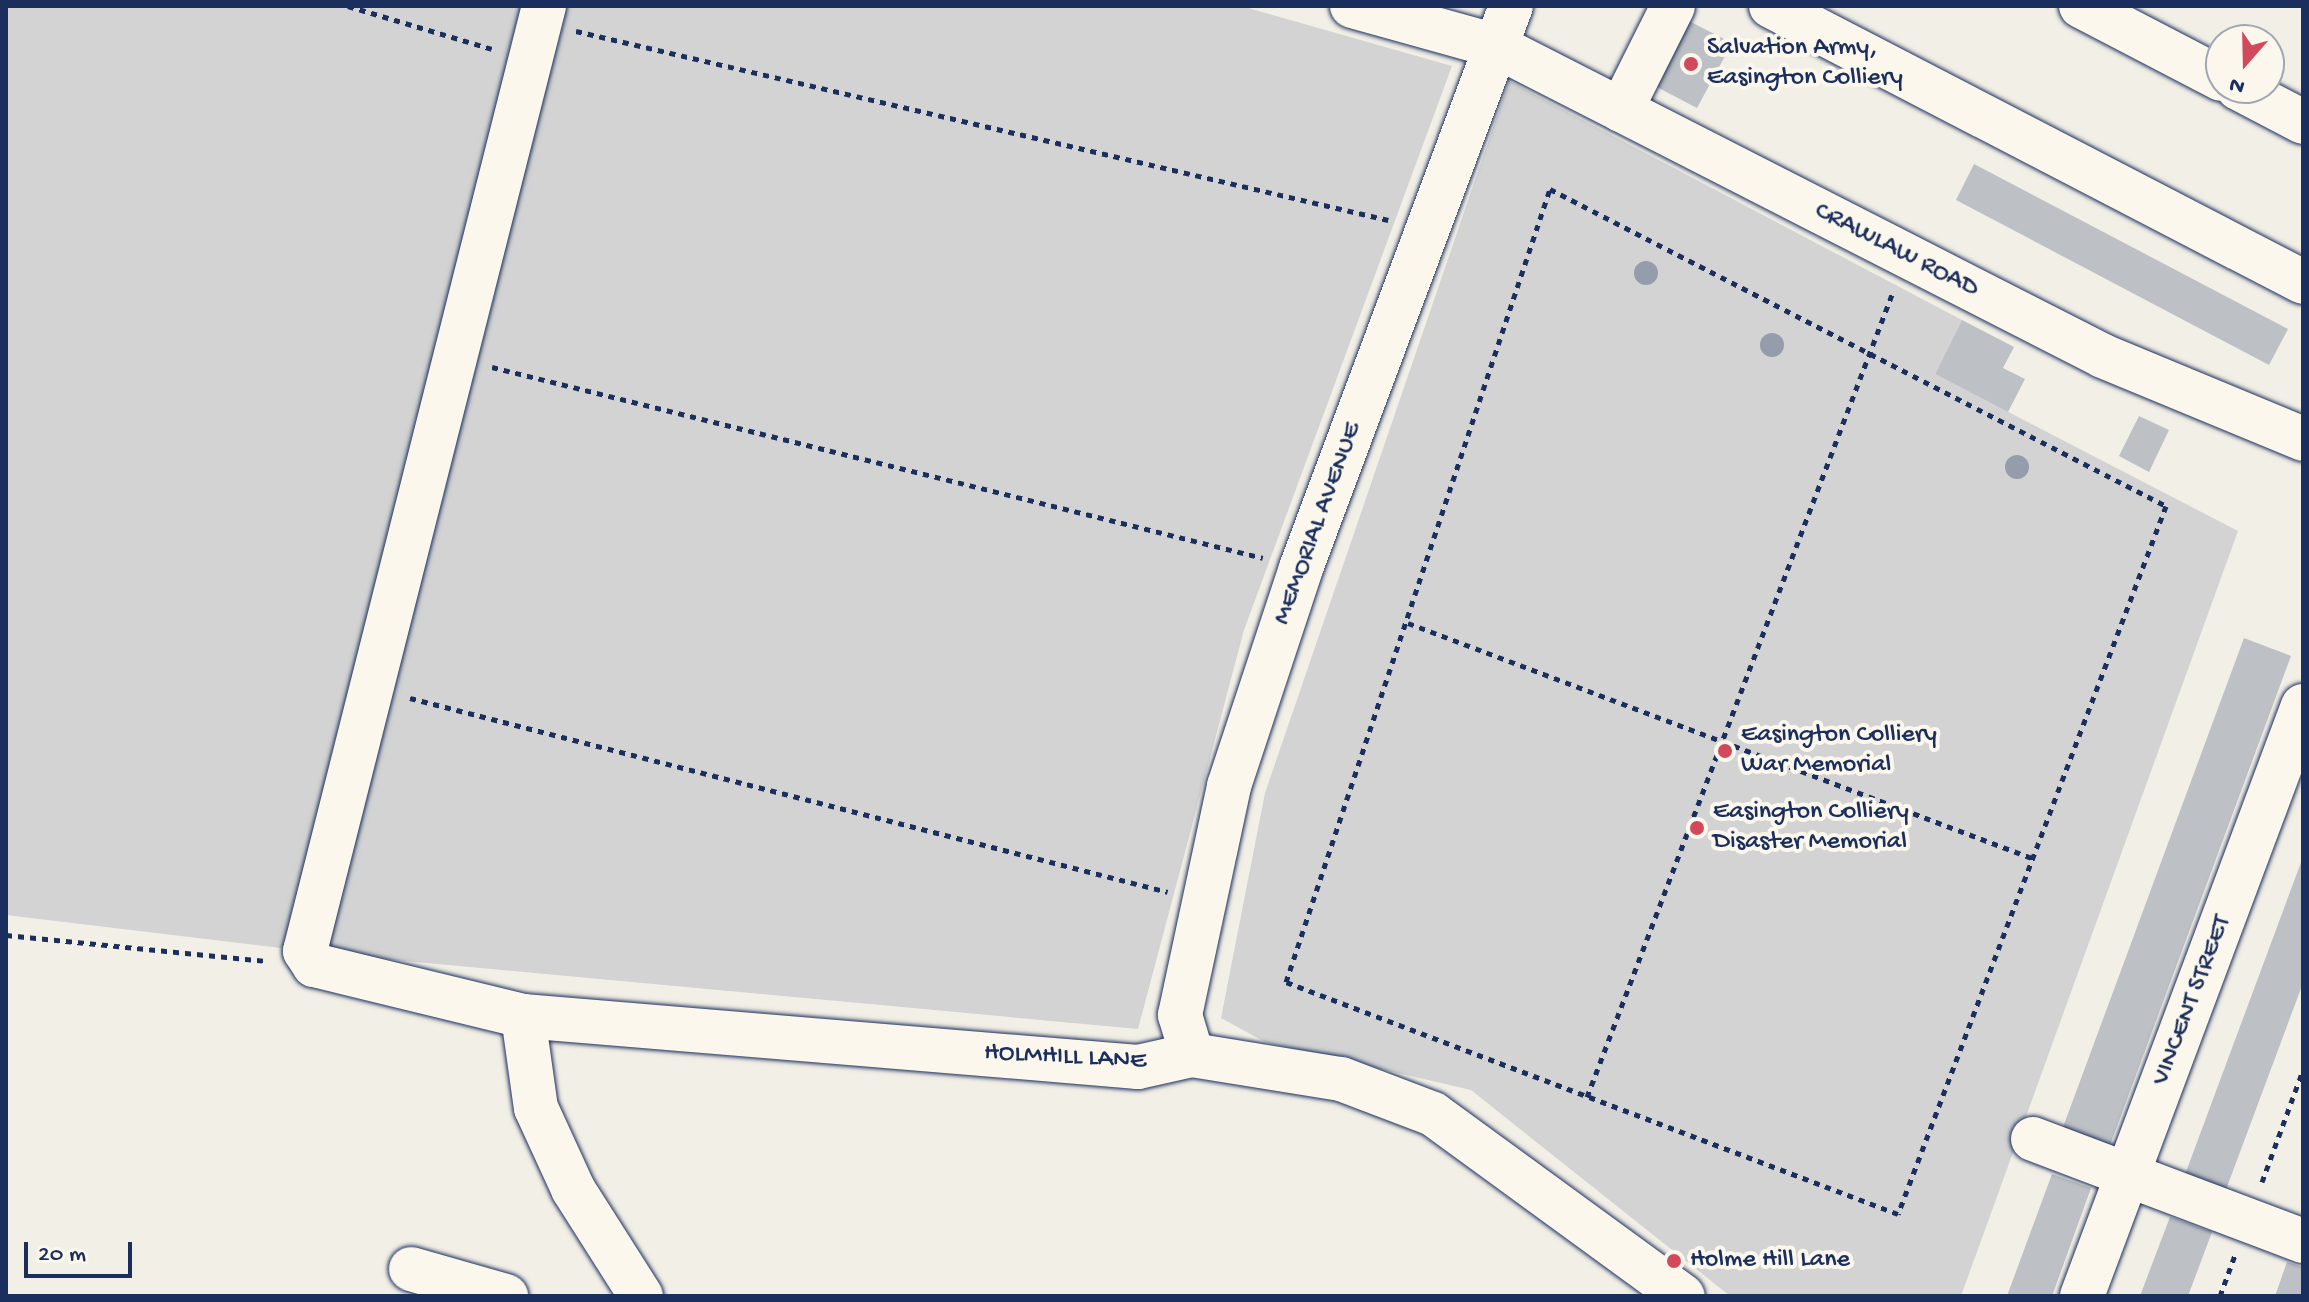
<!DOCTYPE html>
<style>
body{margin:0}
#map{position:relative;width:2309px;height:1302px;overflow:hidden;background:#f2efe6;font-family:"Gochi Hand",sans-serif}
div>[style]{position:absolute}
.green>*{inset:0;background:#d2d3d2}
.building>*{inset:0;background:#bdc0c4}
.path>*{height:5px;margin-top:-2.5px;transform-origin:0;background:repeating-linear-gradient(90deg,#1b2f5e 0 6px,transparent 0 12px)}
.roads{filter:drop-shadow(0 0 2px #1b2f5e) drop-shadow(0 0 2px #1b2f5e)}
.minor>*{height:44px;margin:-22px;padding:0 22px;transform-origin:22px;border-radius:22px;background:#fbf7ec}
.trees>*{width:24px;height:24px;margin:-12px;border-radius:50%;background:#959cab}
.dots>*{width:22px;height:22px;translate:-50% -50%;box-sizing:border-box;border:4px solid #fbf7ec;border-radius:50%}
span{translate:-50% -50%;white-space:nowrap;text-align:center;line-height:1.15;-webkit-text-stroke:8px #fbf7ec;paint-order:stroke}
.poi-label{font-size:26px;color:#1b2f5e}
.left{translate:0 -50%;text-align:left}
.street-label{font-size:26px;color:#1b2f5e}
.frame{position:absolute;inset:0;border:8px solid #1b2f5e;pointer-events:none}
.north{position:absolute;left:2205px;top:24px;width:80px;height:80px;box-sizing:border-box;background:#fbf7ec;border:2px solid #a1a7b3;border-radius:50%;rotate:200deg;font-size:22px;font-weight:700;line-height:32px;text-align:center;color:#1b2f5e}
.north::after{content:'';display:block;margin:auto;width:28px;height:36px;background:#d1495b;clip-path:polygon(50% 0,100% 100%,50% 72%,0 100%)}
.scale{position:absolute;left:24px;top:1242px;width:108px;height:36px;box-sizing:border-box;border:4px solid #1b2f5e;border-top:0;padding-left:10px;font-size:24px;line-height:28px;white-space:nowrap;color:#1b2f5e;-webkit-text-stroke:6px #fbf7ec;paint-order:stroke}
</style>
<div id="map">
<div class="green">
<div style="clip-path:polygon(6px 6px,1241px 6px,1452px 66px,1244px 630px,1138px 1029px,330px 954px,6px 915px)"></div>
<div style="clip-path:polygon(1509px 81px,1962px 320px,1935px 374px,2238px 531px,1961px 1296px,1730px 1296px,1471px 1090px,1265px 1042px,1221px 1018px,1265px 793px)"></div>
</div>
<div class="building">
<div style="clip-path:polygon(1685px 19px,1732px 43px,1697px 108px,1651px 84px)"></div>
<div style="clip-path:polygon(1974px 164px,2288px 329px,2269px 365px,1956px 200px)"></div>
<div style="clip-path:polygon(1962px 320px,2014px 347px,2003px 368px,2025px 379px,2008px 412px,1935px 374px)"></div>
<div style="clip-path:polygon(2139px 416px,2169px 430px,2149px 472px,2119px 456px)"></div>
<div style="clip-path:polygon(2244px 638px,2291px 656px,2106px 1156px,2059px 1138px)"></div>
<div style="clip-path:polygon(2303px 857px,2303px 983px,2224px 1195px,2183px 1180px)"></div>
<div style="clip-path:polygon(2052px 1174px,2091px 1188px,2052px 1296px,2007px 1296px)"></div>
<div style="clip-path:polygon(2170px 1217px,2212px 1232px,2188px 1296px,2140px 1296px)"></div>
<div style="clip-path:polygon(2287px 1262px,2303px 1267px,2303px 1296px,2275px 1296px)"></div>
</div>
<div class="path">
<div style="left:348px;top:6px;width:150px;rotate:16.6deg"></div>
<div style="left:576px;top:31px;width:834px;rotate:13.1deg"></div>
<div style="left:1550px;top:189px;width:693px;rotate:27.23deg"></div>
<div style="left:2166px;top:506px;width:757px;rotate:110.73deg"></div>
<div style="left:1898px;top:1214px;width:654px;rotate:-159.24deg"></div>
<div style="left:1286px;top:982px;width:836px;rotate:-71.59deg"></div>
<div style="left:492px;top:367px;width:794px;rotate:13.91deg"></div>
<div style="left:1408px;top:623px;width:667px;rotate:20.64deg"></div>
<div style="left:410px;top:698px;width:782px;rotate:14.36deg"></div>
<div style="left:6px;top:935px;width:263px;rotate:5.7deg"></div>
<div style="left:1587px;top:1097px;width:861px;rotate:-69.19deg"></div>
<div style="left:2262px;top:1182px;width:119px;rotate:-69.9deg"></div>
<div style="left:2220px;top:1296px;width:44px;rotate:-69.9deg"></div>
</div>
<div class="roads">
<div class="minor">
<div style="left:544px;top:6px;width:975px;rotate:104.19deg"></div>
<div style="left:305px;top:951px;width:17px;rotate:57deg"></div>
<div style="left:314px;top:965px;width:215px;rotate:13.7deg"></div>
<div style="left:523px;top:1016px;width:617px;rotate:4.74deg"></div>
<div style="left:1138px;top:1067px;width:55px;rotate:-12.5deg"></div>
<div style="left:1192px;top:1055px;width:151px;rotate:9.2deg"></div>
<div style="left:1341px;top:1079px;width:98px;rotate:20.8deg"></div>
<div style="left:1433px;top:1114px;width:309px;rotate:36.1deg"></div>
<div style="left:1352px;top:6px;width:149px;rotate:15.5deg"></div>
<div style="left:1496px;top:46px;width:682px;rotate:27.05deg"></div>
<div style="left:2103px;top:356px;width:217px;rotate:22.5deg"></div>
<div style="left:1771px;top:6px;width:599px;rotate:27.42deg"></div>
<div style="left:2081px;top:6px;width:158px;rotate:27.5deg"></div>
<div style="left:2238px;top:88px;width:73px;rotate:27.6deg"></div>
<div style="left:1621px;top:110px;width:116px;rotate:-63.4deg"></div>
<div style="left:523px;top:1016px;width:93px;rotate:82deg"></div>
<div style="left:536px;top:1108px;width:89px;rotate:65.4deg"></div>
<div style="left:573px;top:1189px;width:127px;rotate:57.6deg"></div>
<div style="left:1192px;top:1055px;width:42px;rotate:-106.7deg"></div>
<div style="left:1180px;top:1015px;width:234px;rotate:-77.9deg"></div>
<div style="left:1229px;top:786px;width:230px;rotate:-71.7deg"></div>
<div style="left:1301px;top:568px;width:600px;rotate:-69.51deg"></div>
<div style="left:2033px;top:1139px;width:289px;rotate:20.7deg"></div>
<div style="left:411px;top:1269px;width:99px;rotate:15.9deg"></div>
<div style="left:2082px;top:1296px;width:630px;rotate:-69.47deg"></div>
</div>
</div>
<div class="trees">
<div style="left:1646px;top:273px"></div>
<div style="left:1772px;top:345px"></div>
<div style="left:2017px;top:467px"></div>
</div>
<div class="dots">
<div style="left:1691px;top:64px;background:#d1495b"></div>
<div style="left:1725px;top:751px;background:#d1495b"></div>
<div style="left:1697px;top:828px;background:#d1495b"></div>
<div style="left:1674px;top:1261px;background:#d1495b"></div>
</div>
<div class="poi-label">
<span class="left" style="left:1707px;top:64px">Salvation Army,<br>Easington Colliery</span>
<span class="left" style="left:1741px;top:751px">Easington Colliery<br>War Memorial</span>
<span class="left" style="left:1713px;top:828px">Easington Colliery<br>Disaster Memorial</span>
<span class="left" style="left:1690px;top:1261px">Holme Hill Lane</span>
</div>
<div class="street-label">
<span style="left:1896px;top:251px;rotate:27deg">CRAWLAW ROAD</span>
<span style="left:1319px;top:524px;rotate:-70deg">MEMORIAL AVENUE</span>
<span style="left:2193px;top:1001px;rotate:-69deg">VINCENT STREET</span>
<span style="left:1065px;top:1058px;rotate:3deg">HOLMHILL LANE</span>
</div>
<div class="frame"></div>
<div class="north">N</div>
<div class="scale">20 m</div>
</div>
